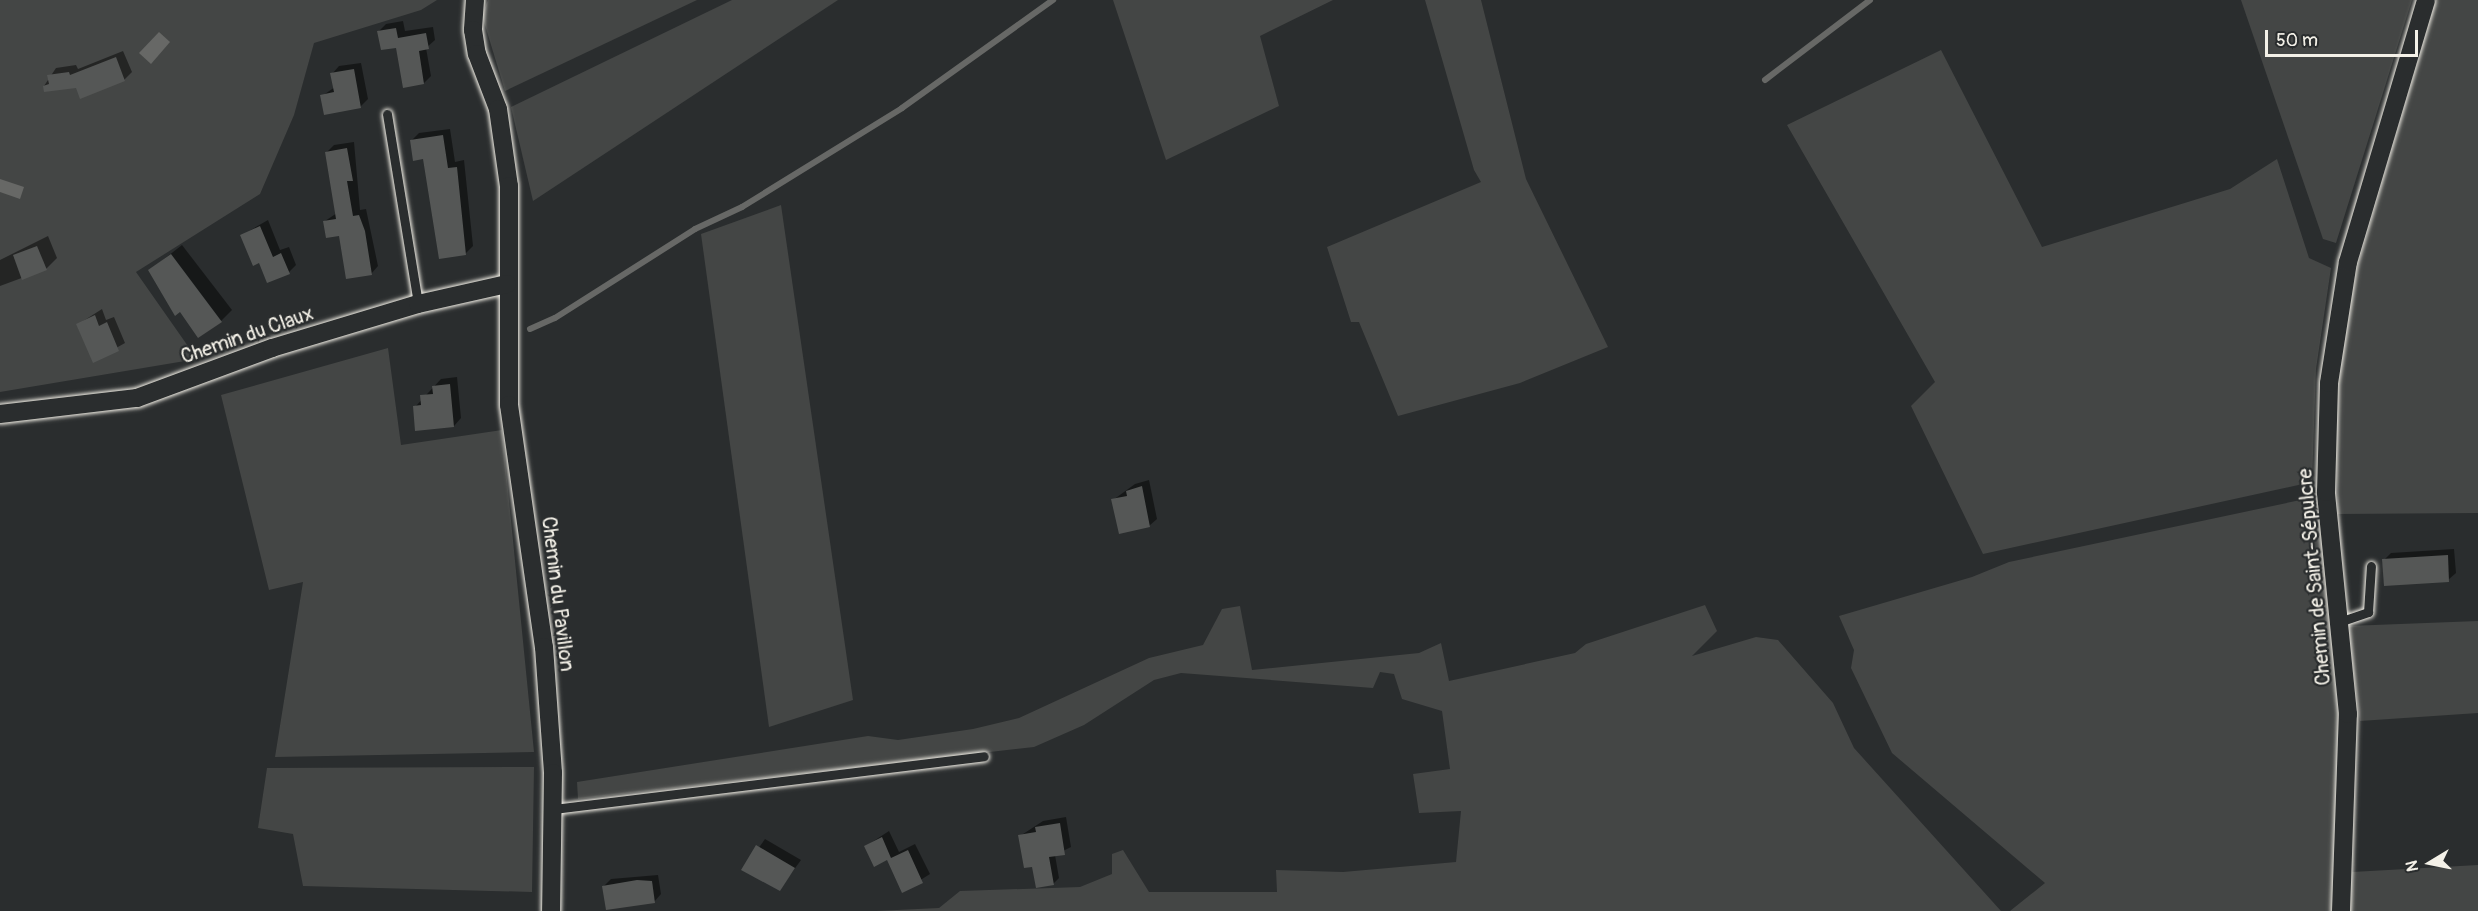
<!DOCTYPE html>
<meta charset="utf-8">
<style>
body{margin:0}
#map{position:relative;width:2478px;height:911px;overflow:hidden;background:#2a2d2e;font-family:Pangolin,sans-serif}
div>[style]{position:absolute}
.green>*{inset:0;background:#444645}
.water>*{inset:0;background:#676866}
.shadow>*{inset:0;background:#0007}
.stream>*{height:6px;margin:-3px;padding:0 3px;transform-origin:3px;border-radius:3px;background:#676866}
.building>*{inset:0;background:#555756}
.roads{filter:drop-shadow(0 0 2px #f4f1e8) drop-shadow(0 0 2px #f4f1e8)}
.lane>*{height:9px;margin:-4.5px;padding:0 4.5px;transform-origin:4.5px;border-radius:4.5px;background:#2a2d2e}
.street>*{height:18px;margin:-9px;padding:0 9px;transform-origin:9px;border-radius:9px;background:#2a2d2e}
span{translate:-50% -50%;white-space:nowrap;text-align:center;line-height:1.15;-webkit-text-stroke:4.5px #2a2d2e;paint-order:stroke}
.street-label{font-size:20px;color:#f4f1e8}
.north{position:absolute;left:2400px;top:833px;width:60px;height:60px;-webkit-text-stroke:4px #2a2d2e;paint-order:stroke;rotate:260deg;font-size:16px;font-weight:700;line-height:24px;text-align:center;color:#f4f1e8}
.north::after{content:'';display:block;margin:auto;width:21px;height:27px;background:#f4f1e8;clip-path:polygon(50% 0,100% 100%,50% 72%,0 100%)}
.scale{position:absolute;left:2265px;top:30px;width:153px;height:27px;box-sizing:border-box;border:3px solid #f4f1e8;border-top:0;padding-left:8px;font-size:18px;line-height:21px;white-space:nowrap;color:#f4f1e8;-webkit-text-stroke:4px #2a2d2e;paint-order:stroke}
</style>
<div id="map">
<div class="green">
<div style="clip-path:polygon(0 0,437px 0,421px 10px,314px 43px,294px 115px,260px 194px,136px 272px,197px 359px,0 392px)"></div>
<div style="clip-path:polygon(488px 0,697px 0,505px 91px,482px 15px)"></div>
<div style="clip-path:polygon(732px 0,838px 0,533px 201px,511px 107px)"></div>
<div style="clip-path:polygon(1113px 0,1333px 0,1260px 36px,1279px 106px,1166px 160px)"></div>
<div style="clip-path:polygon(1425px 0,1481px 0,1526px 179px,1608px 347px,1520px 383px,1398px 416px,1359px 322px,1351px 322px,1327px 247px,1481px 182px,1474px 170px)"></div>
<div style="clip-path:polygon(2241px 0,2412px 0,2336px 243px,2323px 239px)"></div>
<div style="clip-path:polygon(2436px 0,2478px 0,2478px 513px,2338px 514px,2336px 436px,2341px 349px,2358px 265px)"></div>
<div style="clip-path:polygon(1941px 50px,2042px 247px,2230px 189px,2277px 159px,2309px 258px,2331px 268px,2316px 369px,2312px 482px,1983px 554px,1911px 406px,1935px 382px,1787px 125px)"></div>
<div style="clip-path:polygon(781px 205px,853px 700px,769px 727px,701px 234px)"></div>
<div style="clip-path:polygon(388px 348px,401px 445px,502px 430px,534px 752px,275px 757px,303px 582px,269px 590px,221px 395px)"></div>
<div style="clip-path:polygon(2310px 498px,2319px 510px,2339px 721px,2338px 821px,2331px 911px,2010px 911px,2045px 883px,1892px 753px,1851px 668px,1854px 650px,1839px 616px,1972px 577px,2009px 562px)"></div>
<div style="clip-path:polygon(1705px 605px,1717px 631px,1692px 656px,1756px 637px,1778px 640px,1833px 703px,1854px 748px,2001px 911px,876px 911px,939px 908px,960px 891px,1080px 887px,1112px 874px,1112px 854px,1123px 850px,1149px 892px,1277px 892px,1276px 870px,1343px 872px,1456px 862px,1461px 811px,1419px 813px,1413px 774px,1450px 769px,1442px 711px,1402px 699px,1394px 674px,1380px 672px,1373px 688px,1181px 673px,1154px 680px,1084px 725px,1034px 747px,578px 799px,577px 782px,868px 736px,898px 740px,973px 729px,1019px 718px,1149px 658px,1203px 645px,1222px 609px,1240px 606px,1252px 670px,1419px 653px,1441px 643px,1449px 681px,1575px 653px,1586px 644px)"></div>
<div style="clip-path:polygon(2478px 621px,2478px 713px,2360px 721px,2348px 626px)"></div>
<div style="clip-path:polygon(534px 767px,532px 892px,303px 886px,293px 834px,258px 828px,267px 768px)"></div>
<div style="clip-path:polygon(2478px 865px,2478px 911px,2349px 911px,2352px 872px)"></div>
</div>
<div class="water">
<div style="clip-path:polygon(159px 32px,170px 42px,151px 64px,139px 53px)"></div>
<div style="clip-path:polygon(0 179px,24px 187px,20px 199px,0 192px)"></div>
</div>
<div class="shadow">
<div style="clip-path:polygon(403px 21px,405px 31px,433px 27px,435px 40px,426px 48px,431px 76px,424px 83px,397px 46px,379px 31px,386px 24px)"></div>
<div style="clip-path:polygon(123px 51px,132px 72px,124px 80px,44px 86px,56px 68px,76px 65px,78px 69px)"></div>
<div style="clip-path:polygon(361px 63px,368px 99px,360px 107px,322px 96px,335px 87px,332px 74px,339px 66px)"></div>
<div style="clip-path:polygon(450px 129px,455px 162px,464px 160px,473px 246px,465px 254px,425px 157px,411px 141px,419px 133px)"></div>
<div style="clip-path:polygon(354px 142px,360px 210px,366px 209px,378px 266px,371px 274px,341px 234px,325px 221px,337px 213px,326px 153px,334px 145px)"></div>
<div style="clip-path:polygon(268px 220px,280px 250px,289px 247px,296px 265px,289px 272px,260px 261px,242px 235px)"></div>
<div style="clip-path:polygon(48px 236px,57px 258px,46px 269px,0 286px,0 260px)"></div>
<div style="clip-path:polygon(182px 245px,232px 310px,221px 321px,150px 270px)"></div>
<div style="clip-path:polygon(102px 309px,106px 320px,114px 317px,125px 343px,93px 361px,77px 325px)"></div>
<div style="clip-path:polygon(457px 377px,461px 418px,454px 426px,415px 407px,441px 379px)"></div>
<div style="clip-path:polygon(1149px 480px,1157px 519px,1149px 526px,1113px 500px,1135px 484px)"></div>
<div style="clip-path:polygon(2454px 549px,2456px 573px,2448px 580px,2384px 560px,2391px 553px)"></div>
<div style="clip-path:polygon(1066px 817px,1071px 847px,1055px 855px,1059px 878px,1053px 884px,1034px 865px,1020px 836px,1043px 821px)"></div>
<div style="clip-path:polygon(889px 831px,899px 852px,915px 844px,930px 874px,903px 891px,888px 858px,866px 846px)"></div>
<div style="clip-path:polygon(765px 839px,801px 860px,780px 889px,743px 870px)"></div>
<div style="clip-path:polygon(658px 875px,661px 894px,654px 902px,604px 886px,611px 879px)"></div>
</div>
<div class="stream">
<div style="left:1765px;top:80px;width:132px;rotate:-37.3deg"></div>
<div style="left:530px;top:329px;width:27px;rotate:-24deg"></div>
<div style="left:555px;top:318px;width:166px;rotate:-32.4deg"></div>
<div style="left:695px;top:229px;width:52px;rotate:-25.1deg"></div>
<div style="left:742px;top:207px;width:188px;rotate:-31.7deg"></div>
<div style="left:902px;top:108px;width:186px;rotate:-35.6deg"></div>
</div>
<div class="building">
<div style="clip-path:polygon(396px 28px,398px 38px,426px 33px,429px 49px,419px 51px,424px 84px,403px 88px,396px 48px,381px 50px,377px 31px)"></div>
<div style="clip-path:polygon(116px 57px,125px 81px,80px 99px,76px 88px,44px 92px,43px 86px,49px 84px,47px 75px,69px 72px,70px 75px)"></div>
<div style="clip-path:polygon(354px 69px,361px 108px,324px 115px,320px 95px,334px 92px,330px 73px)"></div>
<div style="clip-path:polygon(443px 135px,448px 168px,457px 167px,466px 255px,439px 259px,423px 159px,413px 161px,410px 140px)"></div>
<div style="clip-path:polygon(347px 148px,353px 181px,347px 181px,353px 216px,359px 215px,365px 231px,372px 275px,346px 279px,339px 236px,326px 238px,323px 221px,336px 219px,325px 152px)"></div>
<div style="clip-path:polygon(260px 226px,273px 257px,281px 253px,290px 274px,267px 283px,259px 263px,253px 266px,240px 235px)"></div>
<div style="clip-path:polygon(37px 246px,47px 270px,22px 280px,13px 255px)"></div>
<div style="clip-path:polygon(171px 254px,222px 322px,198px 338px,180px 312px,175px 316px,148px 270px)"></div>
<div style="clip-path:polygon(95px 315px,99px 326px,107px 322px,119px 351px,93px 363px,76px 324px)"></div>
<div style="clip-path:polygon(450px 384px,454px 427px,415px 431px,413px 406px,421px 405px,420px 395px,433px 394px,432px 386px)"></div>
<div style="clip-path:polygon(1142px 486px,1150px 527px,1119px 534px,1111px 499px,1127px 496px,1126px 491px)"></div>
<div style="clip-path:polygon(2448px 555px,2449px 582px,2384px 586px,2382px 559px)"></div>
<div style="clip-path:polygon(1060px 823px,1065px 855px,1049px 857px,1054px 885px,1036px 888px,1032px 867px,1024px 868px,1018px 835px,1036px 832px,1035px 827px)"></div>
<div style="clip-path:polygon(882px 837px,891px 858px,908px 850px,923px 883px,902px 893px,887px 860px,874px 867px,864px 846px)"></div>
<div style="clip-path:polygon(756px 845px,795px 868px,780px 891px,741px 870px)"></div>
<div style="clip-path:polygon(637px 880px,652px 881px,655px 903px,606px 910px,602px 886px)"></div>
</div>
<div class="roads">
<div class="lane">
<div style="left:387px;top:114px;width:193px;rotate:80.7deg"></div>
<div style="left:2339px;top:622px;width:31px;rotate:-19deg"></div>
<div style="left:2368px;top:612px;width:46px;rotate:-86.3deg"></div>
<div style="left:554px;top:809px;width:433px;rotate:-7deg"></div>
</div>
<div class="street">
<div style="left:475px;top:0;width:30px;rotate:94deg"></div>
<div style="left:473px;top:30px;width:24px;rotate:81deg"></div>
<div style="left:477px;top:54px;width:59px;rotate:69.1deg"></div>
<div style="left:498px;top:109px;width:78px;rotate:81.9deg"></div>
<div style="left:509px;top:186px;width:219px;rotate:90deg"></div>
<div style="left:509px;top:405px;width:245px;rotate:81.8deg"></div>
<div style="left:544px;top:647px;width:126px;rotate:85.9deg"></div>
<div style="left:553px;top:773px;width:138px;rotate:90.8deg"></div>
<div style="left:0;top:414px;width:138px;rotate:-6.7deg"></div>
<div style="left:137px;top:398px;width:144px;rotate:-20.3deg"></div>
<div style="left:272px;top:348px;width:152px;rotate:-16.8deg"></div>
<div style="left:418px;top:304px;width:91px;rotate:-12.7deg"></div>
<div style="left:2341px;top:911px;width:197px;rotate:-88deg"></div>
<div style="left:2348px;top:714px;width:223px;rotate:-95.7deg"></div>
<div style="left:2326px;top:492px;width:109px;rotate:-88.4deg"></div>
<div style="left:2329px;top:383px;width:122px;rotate:-81.1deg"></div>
<div style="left:2348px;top:262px;width:273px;rotate:-73.4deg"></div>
</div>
</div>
<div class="street-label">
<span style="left:247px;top:335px;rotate:-19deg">Chemin du Claux</span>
<span style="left:2314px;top:577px;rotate:-95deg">Chemin de Saint-Sépulcre</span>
<span style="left:558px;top:594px;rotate:83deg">Chemin du Pavillon</span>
</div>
<div class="north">N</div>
<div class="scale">50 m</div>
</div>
